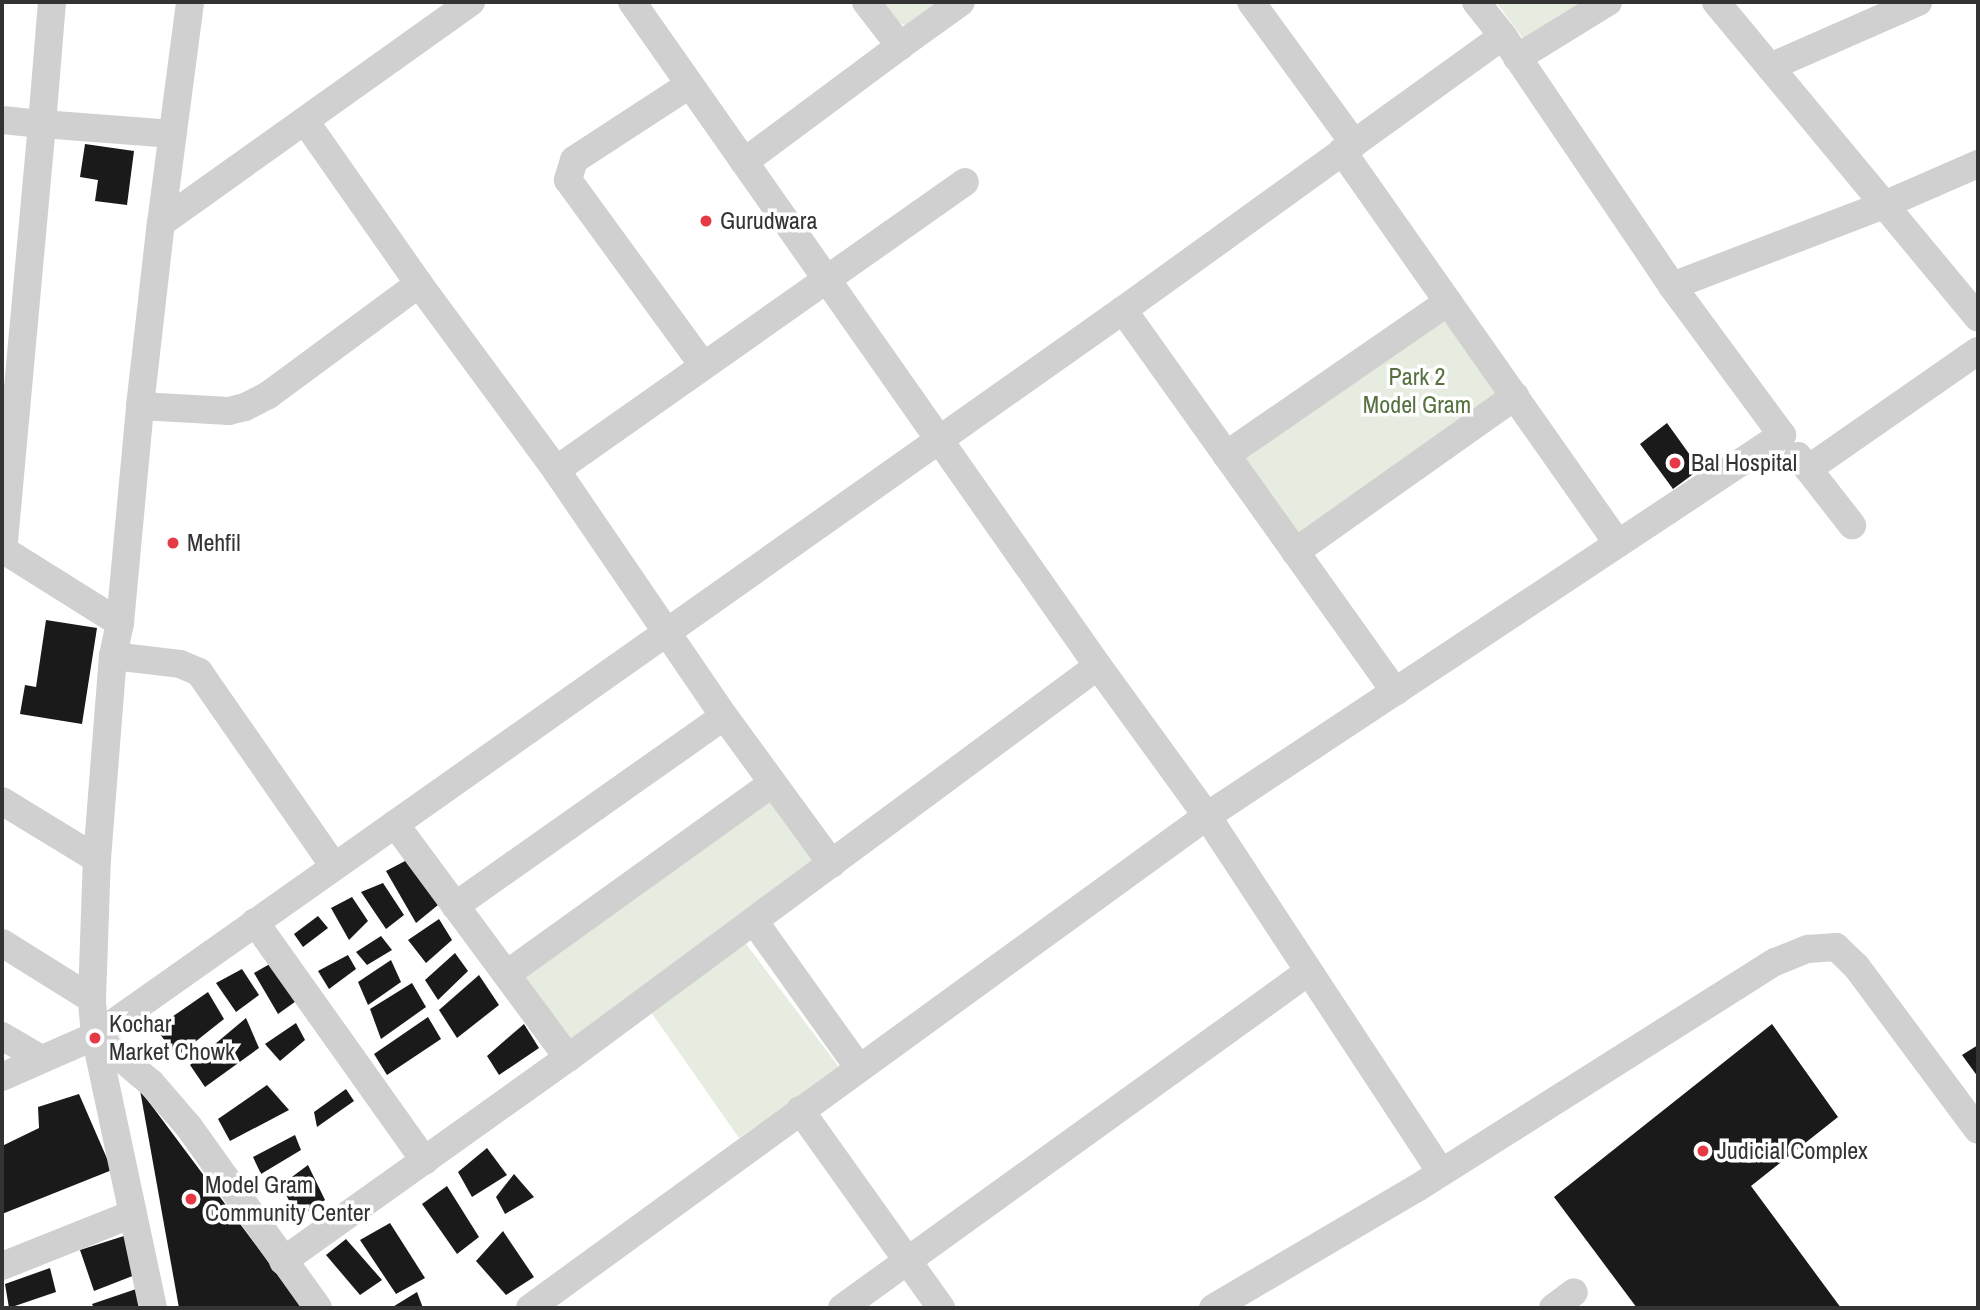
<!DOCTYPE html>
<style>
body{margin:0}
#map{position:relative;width:1980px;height:1310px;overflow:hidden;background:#fff;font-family:"Archivo Narrow",sans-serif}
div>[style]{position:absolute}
.green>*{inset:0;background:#e6ecdf}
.building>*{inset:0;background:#1a1a1a}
.minor>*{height:28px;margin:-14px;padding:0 14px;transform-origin:14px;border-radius:14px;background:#d0d0d0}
.dots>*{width:19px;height:19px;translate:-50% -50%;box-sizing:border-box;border:4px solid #fff;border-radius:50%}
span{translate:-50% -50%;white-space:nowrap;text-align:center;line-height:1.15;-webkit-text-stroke:7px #fff;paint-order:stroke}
.poi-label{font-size:24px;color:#333}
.left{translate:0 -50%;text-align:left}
.park-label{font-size:24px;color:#56703f}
.frame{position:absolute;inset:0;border:4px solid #333;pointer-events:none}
</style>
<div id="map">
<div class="green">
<div style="clip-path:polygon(882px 2px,945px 2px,909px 28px,898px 22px)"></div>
<div style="clip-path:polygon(1496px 2px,1611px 2px,1530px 48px)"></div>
<div style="clip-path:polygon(1438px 312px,1500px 396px,1301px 538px,1243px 454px)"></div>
<div style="clip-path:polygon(768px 789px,823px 865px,570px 1050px,519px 978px)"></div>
<div style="clip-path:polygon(743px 940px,839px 1067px,739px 1138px,651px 1012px)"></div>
</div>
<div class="building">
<div style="clip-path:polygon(85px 144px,134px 151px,127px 205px,95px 201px,98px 180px,80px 177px)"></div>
<div style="clip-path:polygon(1667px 423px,1700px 469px,1673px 489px,1640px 444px)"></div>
<div style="clip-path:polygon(46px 620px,97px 628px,82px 724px,20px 714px,25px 685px,36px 687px)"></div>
<div style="clip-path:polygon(407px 860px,438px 905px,416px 923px,386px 871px)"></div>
<div style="clip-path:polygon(383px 883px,404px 915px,386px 929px,361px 892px)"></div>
<div style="clip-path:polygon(352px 897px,368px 921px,349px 940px,331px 908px)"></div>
<div style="clip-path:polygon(318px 916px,328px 928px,303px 947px,294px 934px)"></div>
<div style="clip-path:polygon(439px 919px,452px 940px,426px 963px,408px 940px)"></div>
<div style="clip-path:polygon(381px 936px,392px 950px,367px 965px,356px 952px)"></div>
<div style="clip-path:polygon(455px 953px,468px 971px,438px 1000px,425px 980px)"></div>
<div style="clip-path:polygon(348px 955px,356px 969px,329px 989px,318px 971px)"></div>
<div style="clip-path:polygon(391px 960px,401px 982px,368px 1005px,358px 982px)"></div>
<div style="clip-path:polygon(275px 961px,299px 999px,278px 1014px,254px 973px)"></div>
<div style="clip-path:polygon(242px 969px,259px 995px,236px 1012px,216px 983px)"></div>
<div style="clip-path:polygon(479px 975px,499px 1005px,457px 1038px,439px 1010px)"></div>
<div style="clip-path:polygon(412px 983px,426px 1007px,381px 1039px,370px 1009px)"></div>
<div style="clip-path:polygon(208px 992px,224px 1019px,176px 1057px,156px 1028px)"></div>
<div style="clip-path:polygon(428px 1017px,441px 1039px,387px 1075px,374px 1054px)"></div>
<div style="clip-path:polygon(246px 1018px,259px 1048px,205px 1087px,190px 1065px)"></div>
<div style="clip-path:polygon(296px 1023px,305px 1040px,280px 1061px,265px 1044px)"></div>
<div style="clip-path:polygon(524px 1024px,539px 1048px,499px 1075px,487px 1056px)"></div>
<div style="clip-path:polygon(1772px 1024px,1838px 1117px,1751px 1186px,1841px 1308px,1637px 1308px,1554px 1197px)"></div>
<div style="clip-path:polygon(1978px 1045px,1978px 1077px,1962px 1055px)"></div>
<div style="clip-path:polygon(267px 1085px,289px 1110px,230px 1141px,218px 1119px)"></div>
<div style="clip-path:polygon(346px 1089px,354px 1101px,317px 1127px,314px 1112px)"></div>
<div style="clip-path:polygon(140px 1090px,303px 1308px,179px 1308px)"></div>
<div style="clip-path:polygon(79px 1094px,112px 1170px,2px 1214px,2px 1146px,39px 1128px,38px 1107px)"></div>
<div style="clip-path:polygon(295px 1135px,301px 1150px,261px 1174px,253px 1157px)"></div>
<div style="clip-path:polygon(487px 1148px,507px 1175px,472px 1197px,458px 1172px)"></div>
<div style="clip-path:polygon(308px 1165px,325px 1200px,298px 1218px,281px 1185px)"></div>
<div style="clip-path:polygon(514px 1174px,534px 1197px,505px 1214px,496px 1197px)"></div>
<div style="clip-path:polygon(447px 1186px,479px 1237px,457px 1254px,422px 1204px)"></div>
<div style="clip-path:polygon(390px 1223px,425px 1278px,396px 1294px,360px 1240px)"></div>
<div style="clip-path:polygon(503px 1231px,534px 1277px,506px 1295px,476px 1261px)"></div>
<div style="clip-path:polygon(127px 1235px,135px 1275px,94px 1291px,80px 1250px)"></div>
<div style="clip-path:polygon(346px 1239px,382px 1280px,360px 1295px,326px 1255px)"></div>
<div style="clip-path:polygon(50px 1268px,56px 1292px,9px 1308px,5px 1284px)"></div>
<div style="clip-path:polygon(142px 1287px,145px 1306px,94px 1308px,92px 1304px)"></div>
<div style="clip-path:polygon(417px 1292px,423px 1308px,391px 1308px)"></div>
</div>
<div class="minor">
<div style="left:52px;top:2px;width:122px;rotate:94.7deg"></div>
<div style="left:42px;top:124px;width:131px;rotate:4.4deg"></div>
<div style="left:632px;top:2px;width:811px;rotate:54.94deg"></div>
<div style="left:1098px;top:666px;width:185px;rotate:54deg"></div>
<div style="left:1207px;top:816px;width:426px;rotate:56.7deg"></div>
<div style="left:866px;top:2px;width:56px;rotate:52.3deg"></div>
<div style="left:900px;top:46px;width:75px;rotate:-35.8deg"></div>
<div style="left:1251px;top:2px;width:175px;rotate:53.9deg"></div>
<div style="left:1476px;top:2px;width:43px;rotate:51.5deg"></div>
<div style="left:1716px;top:2px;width:410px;rotate:50.3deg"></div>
<div style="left:1517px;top:58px;width:107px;rotate:-31.6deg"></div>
<div style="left:1770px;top:67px;width:162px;rotate:-23.7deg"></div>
<div style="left:689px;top:85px;width:137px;rotate:146.9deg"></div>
<div style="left:574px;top:160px;width:21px;rotate:107deg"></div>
<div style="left:568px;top:180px;width:229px;rotate:53.9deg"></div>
<div style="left:2px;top:120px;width:40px;rotate:5.7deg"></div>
<div style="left:42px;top:124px;width:428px;rotate:95.2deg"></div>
<div style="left:305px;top:121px;width:199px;rotate:55deg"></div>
<div style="left:419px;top:284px;width:231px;rotate:53.6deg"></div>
<div style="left:556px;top:470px;width:298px;rotate:55.7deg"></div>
<div style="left:724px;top:716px;width:183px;rotate:53.9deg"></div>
<div style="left:1342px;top:151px;width:479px;rotate:54.9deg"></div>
<div style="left:744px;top:162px;width:194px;rotate:-36.6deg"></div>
<div style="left:161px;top:223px;width:381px;rotate:-35.5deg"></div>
<div style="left:1123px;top:310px;width:469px;rotate:54.5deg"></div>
<div style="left:140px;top:406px;width:89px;rotate:3.2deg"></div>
<div style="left:229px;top:411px;width:16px;rotate:-14deg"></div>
<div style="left:245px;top:407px;width:25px;rotate:-27deg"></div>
<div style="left:267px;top:396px;width:189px;rotate:-36.4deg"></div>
<div style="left:1226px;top:455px;width:270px;rotate:-34.6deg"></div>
<div style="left:1798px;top:456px;width:88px;rotate:52deg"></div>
<div style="left:1808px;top:469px;width:207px;rotate:-34.8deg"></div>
<div style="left:556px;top:470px;width:500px;rotate:-35.15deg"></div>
<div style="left:2px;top:549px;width:139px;rotate:32.1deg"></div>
<div style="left:1295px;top:552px;width:270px;rotate:-35.3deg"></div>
<div style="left:113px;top:656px;width:67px;rotate:6.8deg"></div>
<div style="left:180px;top:664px;width:21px;rotate:23deg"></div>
<div style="left:199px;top:672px;width:236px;rotate:55.2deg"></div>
<div style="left:2px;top:801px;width:111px;rotate:31.4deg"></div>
<div style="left:395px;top:824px;width:291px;rotate:53.5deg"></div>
<div style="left:455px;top:906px;width:329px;rotate:-35.2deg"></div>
<div style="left:754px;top:921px;width:181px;rotate:54.5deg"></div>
<div style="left:255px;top:922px;width:293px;rotate:54.6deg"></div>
<div style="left:2px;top:943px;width:106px;rotate:31.9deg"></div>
<div style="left:507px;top:974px;width:327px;rotate:-35.7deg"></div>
<div style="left:2px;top:1036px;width:45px;rotate:30.5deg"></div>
<div style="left:95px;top:1036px;width:73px;rotate:40deg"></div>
<div style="left:151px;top:1083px;width:58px;rotate:49.2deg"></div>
<div style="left:189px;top:1127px;width:222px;rotate:54.5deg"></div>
<div style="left:2px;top:1077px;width:102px;rotate:-23.8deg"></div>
<div style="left:95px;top:1036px;width:1259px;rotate:-35.23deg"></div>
<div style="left:1123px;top:310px;width:468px;rotate:-35.8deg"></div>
<div style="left:1503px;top:36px;width:302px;rotate:55.9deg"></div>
<div style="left:1672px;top:286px;width:227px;rotate:-20.9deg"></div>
<div style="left:1884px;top:205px;width:103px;rotate:-23.6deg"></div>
<div style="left:800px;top:1110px;width:243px;rotate:54.5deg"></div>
<div style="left:283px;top:1261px;width:350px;rotate:-35.5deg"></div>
<div style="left:568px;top:1058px;width:659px;rotate:-36.49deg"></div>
<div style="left:2px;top:1266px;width:141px;rotate:-21.7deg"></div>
<div style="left:153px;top:1308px;width:278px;rotate:-102deg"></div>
<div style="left:95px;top:1036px;width:37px;rotate:-95deg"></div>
<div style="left:92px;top:999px;width:140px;rotate:-88deg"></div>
<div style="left:97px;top:859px;width:204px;rotate:-85.5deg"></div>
<div style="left:113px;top:656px;width:34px;rotate:-78deg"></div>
<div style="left:120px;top:623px;width:218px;rotate:-84.7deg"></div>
<div style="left:140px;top:406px;width:184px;rotate:-83.5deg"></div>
<div style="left:161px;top:223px;width:223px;rotate:-82.5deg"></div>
<div style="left:530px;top:1308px;width:837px;rotate:-36.01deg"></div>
<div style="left:1207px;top:816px;width:690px;rotate:-33.53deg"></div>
<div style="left:1782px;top:435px;width:185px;rotate:-126.4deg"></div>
<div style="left:842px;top:1308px;width:575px;rotate:-35.79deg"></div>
<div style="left:1213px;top:1308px;width:237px;rotate:-30.5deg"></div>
<div style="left:1417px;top:1188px;width:423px;rotate:-32.3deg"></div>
<div style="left:1775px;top:962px;width:35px;rotate:-22deg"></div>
<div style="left:1808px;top:949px;width:28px;rotate:-4deg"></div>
<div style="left:1836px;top:947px;width:28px;rotate:44deg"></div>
<div style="left:1856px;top:966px;width:204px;rotate:53.4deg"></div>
<div style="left:1553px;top:1308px;width:26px;rotate:-37deg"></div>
</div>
<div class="dots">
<div style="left:706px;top:221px;background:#e63946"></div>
<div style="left:1675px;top:463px;background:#e63946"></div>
<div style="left:173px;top:543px;background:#e63946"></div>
<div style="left:95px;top:1038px;background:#e63946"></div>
<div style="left:1703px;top:1151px;background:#e63946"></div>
<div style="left:191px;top:1199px;background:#e63946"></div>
</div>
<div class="poi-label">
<span class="left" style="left:720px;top:221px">Gurudwara</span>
<span class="left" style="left:1691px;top:463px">Bal Hospital</span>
<span class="left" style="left:187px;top:543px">Mehfil</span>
<span class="left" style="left:109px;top:1038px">Kochar<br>Market Chowk</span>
<span class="left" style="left:1717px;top:1151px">Judicial Complex</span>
<span class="left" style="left:205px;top:1199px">Model Gram<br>Community Center</span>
</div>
<div class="park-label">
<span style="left:1417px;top:391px">Park 2<br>Model Gram</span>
</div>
<div class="frame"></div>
</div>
